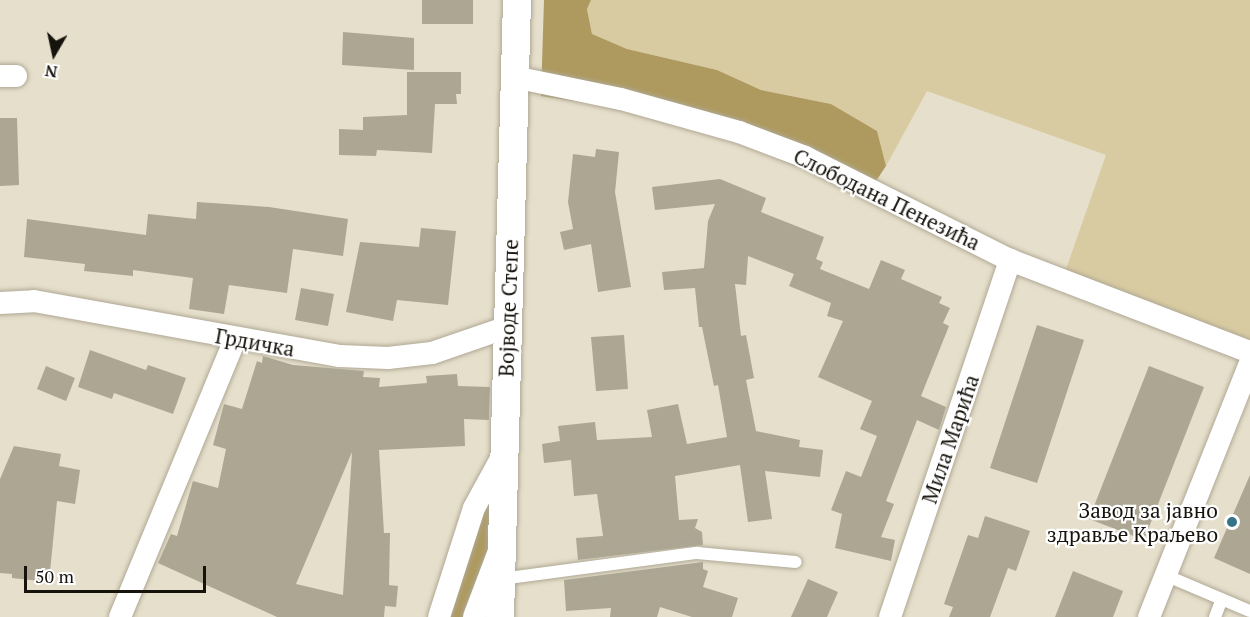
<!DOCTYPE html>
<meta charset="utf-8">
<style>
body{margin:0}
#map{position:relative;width:1250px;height:617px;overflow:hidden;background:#e6dfcb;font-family:"PT Serif",serif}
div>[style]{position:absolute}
.green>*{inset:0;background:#d9cba1}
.forest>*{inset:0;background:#ae9a5e}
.building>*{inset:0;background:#aca693}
.roads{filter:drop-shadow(0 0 2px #afa895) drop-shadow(0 0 2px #afa895)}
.service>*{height:12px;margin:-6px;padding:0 6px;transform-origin:6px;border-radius:6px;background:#fff}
.minor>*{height:22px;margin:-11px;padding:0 11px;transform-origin:11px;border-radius:11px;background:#fff}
.tertiary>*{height:28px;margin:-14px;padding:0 14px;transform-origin:14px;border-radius:14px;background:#fff}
.dots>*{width:16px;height:16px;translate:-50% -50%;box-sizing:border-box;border:3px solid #fff;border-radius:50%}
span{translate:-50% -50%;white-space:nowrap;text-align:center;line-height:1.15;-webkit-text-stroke:4.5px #fff;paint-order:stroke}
.street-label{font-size:21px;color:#16130c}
.poi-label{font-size:21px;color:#16130c}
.right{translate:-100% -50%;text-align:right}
.north{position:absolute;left:24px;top:24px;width:60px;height:60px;-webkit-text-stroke:4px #fff;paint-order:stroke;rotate:189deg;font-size:16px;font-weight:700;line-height:24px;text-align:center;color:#16130c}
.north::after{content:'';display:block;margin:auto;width:21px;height:27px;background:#16130c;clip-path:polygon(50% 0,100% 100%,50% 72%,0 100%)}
.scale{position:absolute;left:24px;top:566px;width:182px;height:27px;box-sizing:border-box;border:3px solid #16130c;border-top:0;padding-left:8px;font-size:18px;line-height:21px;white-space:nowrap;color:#16130c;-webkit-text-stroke:4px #fff;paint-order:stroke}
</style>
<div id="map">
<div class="green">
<div style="clip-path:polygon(591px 0,1250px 0,1250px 361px,1059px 289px,1106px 155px,927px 91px,886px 166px,877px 131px,831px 104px,761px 90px,717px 70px,627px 49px,592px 34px,587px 8px)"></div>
</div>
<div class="forest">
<div style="clip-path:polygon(544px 0,591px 0,587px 9px,592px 34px,627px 49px,717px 70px,761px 90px,831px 104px,877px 131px,886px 166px,866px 196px,737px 141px,619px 108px,541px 96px)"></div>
<div style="clip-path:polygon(485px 483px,502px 544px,474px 617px,439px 617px)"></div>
</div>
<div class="building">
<div style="clip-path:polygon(422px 0,473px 0,473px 24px,422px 24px)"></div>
<div style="clip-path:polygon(343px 32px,414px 38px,414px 70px,342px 65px)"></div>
<div style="clip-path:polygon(407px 72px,461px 72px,461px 94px,456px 94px,457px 104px,435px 104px,432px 153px,377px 150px,376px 156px,339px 155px,339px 129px,363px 130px,363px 117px,407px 115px)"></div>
<div style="clip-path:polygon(0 118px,17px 118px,19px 185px,0 186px)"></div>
<div style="clip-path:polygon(596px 149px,619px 152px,615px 192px,631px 287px,598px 292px,591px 244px,564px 250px,560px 232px,573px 229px,568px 202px,573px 154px,595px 157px)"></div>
<div style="clip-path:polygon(720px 179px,766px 198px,761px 212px,824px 237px,816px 259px,823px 262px,820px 269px,869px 289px,881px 260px,905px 270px,901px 279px,942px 297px,939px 303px,950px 308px,943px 323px,949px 326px,921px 396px,946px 407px,939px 430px,917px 420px,886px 501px,894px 504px,881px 537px,895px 540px,891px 561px,835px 548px,842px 514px,831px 510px,846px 471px,861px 477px,877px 436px,860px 429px,872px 401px,818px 377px,843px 321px,827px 316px,831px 303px,789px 286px,794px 274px,748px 256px,746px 285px,735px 284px,741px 336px,746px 335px,754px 378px,746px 380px,756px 431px,800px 440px,799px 447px,823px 450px,820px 477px,765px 471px,772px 519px,748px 522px,740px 465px,675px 476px,679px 520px,698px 519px,695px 528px,702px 532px,703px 545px,578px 560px,576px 538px,603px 536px,597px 494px,574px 496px,571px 460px,544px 463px,542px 444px,560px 441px,558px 426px,595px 422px,597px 440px,652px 437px,647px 410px,678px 404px,687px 444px,727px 437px,718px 385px,714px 386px,702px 327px,699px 327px,695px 288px,664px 290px,662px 272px,704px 268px,708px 221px,715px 204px,655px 210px,652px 187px)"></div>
<div style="clip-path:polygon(197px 202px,269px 207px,348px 219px,343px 256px,293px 249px,287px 293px,229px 285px,224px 314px,189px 309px,193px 278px,133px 270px,133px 276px,84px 271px,85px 264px,24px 257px,27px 219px,146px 235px,148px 214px,196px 219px)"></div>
<div style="clip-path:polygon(421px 228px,456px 231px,448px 305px,397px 300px,393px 321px,346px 312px,360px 242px,419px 247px)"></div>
<div style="clip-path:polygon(301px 288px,334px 294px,328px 326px,295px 320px)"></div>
<div style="clip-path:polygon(1037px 325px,1084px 340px,1037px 483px,990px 468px)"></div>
<div style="clip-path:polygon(624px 335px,628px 389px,596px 391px,591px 337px)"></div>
<div style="clip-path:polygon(90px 350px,146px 370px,148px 365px,186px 378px,173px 414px,114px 393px,112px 399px,78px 387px)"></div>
<div style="clip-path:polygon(evenodd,263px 356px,293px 365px,364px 371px,363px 377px,380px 378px,379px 387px,427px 383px,426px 376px,457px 374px,458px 386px,490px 387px,489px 420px,464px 419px,465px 446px,379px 450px,384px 533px,390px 533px,389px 585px,398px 586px,396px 607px,385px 606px,384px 617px,277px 617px,158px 563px,171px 534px,177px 536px,193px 481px,218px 488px,226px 449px,213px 445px,224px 404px,242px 409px,257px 361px,262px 363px,263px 356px,352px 452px,343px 595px,296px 584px,352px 452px)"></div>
<div style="clip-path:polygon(46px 366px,75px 378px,66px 401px,37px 389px)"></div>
<div style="clip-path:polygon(1149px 366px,1204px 387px,1144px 540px,1089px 519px)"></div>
<div style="clip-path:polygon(14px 446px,61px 454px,59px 466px,80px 470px,75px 504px,57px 501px,49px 582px,12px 578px,12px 574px,0 573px,0 479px)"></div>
<div style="clip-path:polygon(1250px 475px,1250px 574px,1214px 558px)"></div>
<div style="clip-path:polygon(985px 516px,1030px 531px,1016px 571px,1008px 568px,990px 617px,949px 617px,953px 607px,944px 604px,968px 535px,978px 538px)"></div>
<div style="clip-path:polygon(703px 562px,703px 569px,708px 571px,703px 587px,738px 598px,732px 617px,692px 617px,660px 607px,657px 617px,610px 617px,611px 608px,566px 611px,564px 580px)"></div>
<div style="clip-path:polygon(1073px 571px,1123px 591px,1113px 617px,1055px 617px)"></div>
<div style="clip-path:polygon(808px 579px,838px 592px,827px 617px,791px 617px)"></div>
</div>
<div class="roads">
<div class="service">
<div style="left:1165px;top:575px;width:92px;rotate:23deg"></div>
<div style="left:501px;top:579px;width:198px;rotate:-7.6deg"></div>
<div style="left:697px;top:553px;width:99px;rotate:5.2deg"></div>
<div style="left:1215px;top:617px;width:19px;rotate:-69deg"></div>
</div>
<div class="minor">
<div style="left:0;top:76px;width:16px"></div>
<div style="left:514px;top:77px;width:109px;rotate:11.6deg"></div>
<div style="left:621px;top:99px;width:123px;rotate:15.6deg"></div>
<div style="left:739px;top:132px;width:71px;rotate:20.7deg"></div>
<div style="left:805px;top:157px;width:229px;rotate:26.7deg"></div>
<div style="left:1010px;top:260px;width:257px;rotate:21deg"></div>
<div style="left:0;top:303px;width:34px;rotate:-3deg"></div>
<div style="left:34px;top:301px;width:311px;rotate:10.2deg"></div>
<div style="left:340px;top:356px;width:48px;rotate:2.4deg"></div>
<div style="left:388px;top:358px;width:44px;rotate:-6.5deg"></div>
<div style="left:432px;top:353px;width:80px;rotate:-18.9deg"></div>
<div style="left:120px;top:617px;width:301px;rotate:-67.5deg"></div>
<div style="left:439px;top:617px;width:114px;rotate:-72.2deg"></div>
<div style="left:474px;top:508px;width:60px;rotate:-61.3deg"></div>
<div style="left:474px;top:617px;width:71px;rotate:-69.3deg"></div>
<div style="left:890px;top:617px;width:377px;rotate:-71.4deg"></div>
<div style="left:1149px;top:617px;width:273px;rotate:-68.3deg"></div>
</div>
<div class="tertiary">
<div style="left:500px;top:617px;width:617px;rotate:-88.42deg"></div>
</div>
</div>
<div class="dots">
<div style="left:1232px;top:522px;background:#357389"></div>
</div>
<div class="street-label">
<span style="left:887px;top:199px;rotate:26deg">Слободана Пенезића</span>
<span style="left:508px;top:308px;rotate:-88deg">Војводе Степе</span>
<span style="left:255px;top:342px;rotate:10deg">Грдичка</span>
<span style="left:950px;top:439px;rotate:-71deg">Мила Марића</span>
</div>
<div class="poi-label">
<span class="right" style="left:1218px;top:522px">Завод за јавно<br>здравље Краљево</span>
</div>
<div class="north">N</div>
<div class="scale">50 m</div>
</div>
